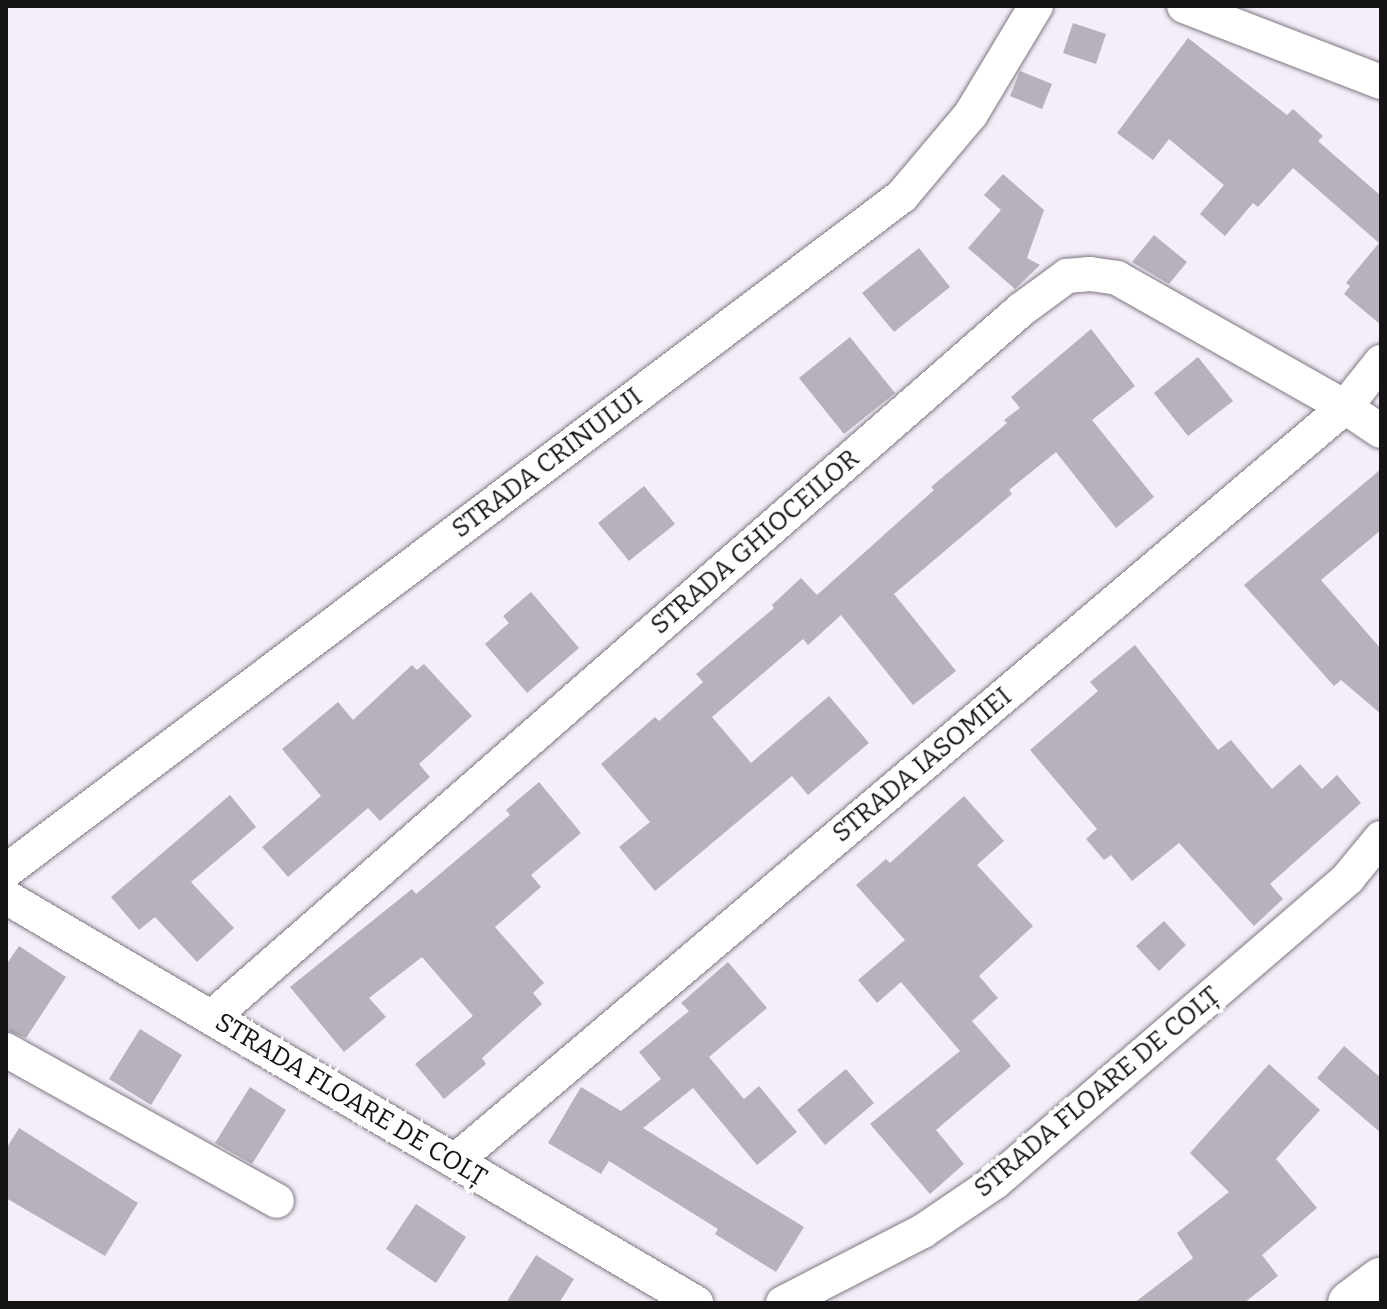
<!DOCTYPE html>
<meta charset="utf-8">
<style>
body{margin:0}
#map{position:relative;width:1387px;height:1309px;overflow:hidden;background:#f5edf8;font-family:Bitter,serif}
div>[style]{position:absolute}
.building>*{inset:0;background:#b8b0ba}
.roads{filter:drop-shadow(0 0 2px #7f7882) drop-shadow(0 0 2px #7f7882)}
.minor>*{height:34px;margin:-17px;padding:0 17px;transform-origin:17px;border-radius:17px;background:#fff}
.secondary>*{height:44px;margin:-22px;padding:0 22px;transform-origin:22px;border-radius:22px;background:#fff}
span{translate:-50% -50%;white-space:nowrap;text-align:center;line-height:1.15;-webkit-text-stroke:8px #fff;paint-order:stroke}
.street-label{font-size:26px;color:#161317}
.frame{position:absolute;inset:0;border:8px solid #161317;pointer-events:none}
</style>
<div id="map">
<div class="building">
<div style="clip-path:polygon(1073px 23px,1106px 34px,1096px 64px,1063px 53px)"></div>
<div style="clip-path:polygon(1188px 38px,1287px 115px,1293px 109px,1323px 136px,1318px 141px,1381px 196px,1381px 325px,1344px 294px,1350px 286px,1346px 283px,1379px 243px,1293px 168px,1258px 207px,1253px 203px,1225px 236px,1200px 214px,1224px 185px,1169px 139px,1153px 160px,1117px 133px)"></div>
<div style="clip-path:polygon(1020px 71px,1052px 84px,1042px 109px,1010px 96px)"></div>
<div style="clip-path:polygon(1003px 174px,1044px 210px,1027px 258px,1040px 265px,1015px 289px,968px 248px,1001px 210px,984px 195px)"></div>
<div style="clip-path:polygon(1154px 235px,1187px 262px,1169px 284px,1132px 262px)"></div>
<div style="clip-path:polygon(919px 248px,950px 287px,894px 332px,862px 293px)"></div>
<div style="clip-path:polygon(1091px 329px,1135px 386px,1092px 420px,1154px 497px,1116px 528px,1056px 452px,1009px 490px,1012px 494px,894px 594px,956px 671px,913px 705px,841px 615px,808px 645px,803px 639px,712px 717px,751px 763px,829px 696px,869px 743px,808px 795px,792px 776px,655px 891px,619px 847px,650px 822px,601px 764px,655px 717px,659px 721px,703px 682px,696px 674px,774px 608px,772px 605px,801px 578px,817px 595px,934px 490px,931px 487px,1007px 423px,1004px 420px,1020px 408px,1011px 397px)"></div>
<div style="clip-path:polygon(850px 337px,895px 393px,844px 434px,799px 378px)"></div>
<div style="clip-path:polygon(1198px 357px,1233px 401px,1188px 436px,1154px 393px)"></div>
<div style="clip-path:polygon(1381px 469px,1381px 530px,1321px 580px,1381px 649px,1381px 714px,1341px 680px,1334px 686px,1244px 585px)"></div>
<div style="clip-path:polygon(644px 486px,675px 524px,629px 561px,598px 523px)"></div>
<div style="clip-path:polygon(531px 592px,579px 648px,527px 693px,485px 644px,509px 623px,503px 616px)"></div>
<div style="clip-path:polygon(1135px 645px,1218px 750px,1231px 740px,1272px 789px,1300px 764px,1322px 789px,1337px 775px,1361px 803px,1270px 884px,1283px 899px,1254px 926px,1179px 843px,1132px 881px,1111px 855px,1104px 860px,1086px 839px,1097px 829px,1030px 750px,1098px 691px,1090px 682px)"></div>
<div style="clip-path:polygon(424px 664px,472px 716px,419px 764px,430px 777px,380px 821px,368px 808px,288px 877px,262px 847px,321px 796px,282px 749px,338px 702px,353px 720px,412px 665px,417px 670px)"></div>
<div style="clip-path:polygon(539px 782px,581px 833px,531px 875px,541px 887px,495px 927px,544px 983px,533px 993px,542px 1004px,482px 1058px,486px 1064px,444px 1099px,415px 1064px,473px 1016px,422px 957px,369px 998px,386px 1017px,344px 1052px,290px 987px,412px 889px,416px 894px,510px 815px,506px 810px)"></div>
<div style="clip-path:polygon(230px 795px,256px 827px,191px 882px,234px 928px,197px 962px,155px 917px,139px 930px,111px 897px)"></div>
<div style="clip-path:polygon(964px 796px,1004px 841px,977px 865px,1033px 926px,979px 976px,998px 998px,972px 1021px,1011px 1066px,936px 1130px,964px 1164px,930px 1194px,870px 1124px,960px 1051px,901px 982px,877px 1003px,858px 980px,905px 940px,856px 885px,886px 859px,890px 863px)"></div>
<div style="clip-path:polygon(1164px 921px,1186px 945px,1159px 971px,1136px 946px)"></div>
<div style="clip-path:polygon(19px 946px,66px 977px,26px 1038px,6px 1030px,6px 965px)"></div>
<div style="clip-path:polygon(728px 962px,767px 1008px,709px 1057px,744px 1099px,759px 1086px,797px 1132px,757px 1165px,693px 1088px,643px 1128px,804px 1227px,776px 1272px,715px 1234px,718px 1229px,609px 1161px,601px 1174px,548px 1143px,581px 1087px,621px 1111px,661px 1079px,639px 1052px,689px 1011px,681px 1003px)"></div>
<div style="clip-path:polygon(140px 1029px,182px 1055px,151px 1105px,109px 1079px)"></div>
<div style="clip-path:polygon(1344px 1046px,1381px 1078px,1381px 1133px,1317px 1078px)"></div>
<div style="clip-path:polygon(1269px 1064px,1320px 1110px,1276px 1159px,1317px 1208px,1262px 1255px,1278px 1276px,1244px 1303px,1134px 1303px,1193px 1258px,1177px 1233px,1229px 1192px,1190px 1153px)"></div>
<div style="clip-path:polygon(846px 1069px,874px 1103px,825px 1145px,797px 1110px)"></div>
<div style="clip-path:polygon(250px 1087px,286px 1110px,252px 1164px,215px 1143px)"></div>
<div style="clip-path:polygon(19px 1128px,138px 1203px,105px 1256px,6px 1198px,6px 1149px)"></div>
<div style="clip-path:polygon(416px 1204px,466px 1237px,436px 1283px,386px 1249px)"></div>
<div style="clip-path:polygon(536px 1255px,574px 1279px,559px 1303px,506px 1303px)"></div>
</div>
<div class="roads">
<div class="minor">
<div style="left:1184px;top:6px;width:211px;rotate:21.1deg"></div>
<div style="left:6px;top:871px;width:1122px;rotate:-36.99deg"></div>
<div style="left:902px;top:196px;width:107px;rotate:-49.9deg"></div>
<div style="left:971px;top:114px;width:126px;rotate:-59deg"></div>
<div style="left:6px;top:897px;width:801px;rotate:30.47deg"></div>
<div style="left:212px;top:1017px;width:1076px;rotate:-41.16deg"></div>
<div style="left:1022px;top:309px;width:56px;rotate:-36.3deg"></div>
<div style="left:1067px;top:276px;width:23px;rotate:-5deg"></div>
<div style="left:1090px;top:274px;width:27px;rotate:8deg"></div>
<div style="left:1117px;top:278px;width:262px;rotate:29.5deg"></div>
<div style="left:1345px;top:407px;width:43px;rotate:33.7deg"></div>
<div style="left:6px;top:1050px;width:310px;rotate:29.1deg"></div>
<div style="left:455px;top:1161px;width:1166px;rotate:-40.27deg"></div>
<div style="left:1345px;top:407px;width:58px;rotate:-51.3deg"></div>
<div style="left:783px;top:1303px;width:157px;rotate:-27.2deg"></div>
<div style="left:923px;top:1231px;width:87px;rotate:-34.2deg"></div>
<div style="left:995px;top:1182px;width:466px;rotate:-40.7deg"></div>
<div style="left:1348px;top:878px;width:52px;rotate:-50.5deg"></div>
</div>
<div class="secondary">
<div style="left:1350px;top:1303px;width:39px;rotate:-37deg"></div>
</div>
</div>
<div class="street-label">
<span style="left:547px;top:463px;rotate:-37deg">STRADA CRINULUI</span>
<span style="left:755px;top:542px;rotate:-41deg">STRADA GHIOCEILOR</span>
<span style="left:922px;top:765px;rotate:-40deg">STRADA IASOMIEI</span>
<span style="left:1097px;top:1092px;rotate:-40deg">STRADA FLOARE DE COLȚ</span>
<span style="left:351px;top:1100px;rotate:31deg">STRADA FLOARE DE COLȚ</span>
</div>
<div class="frame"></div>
</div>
